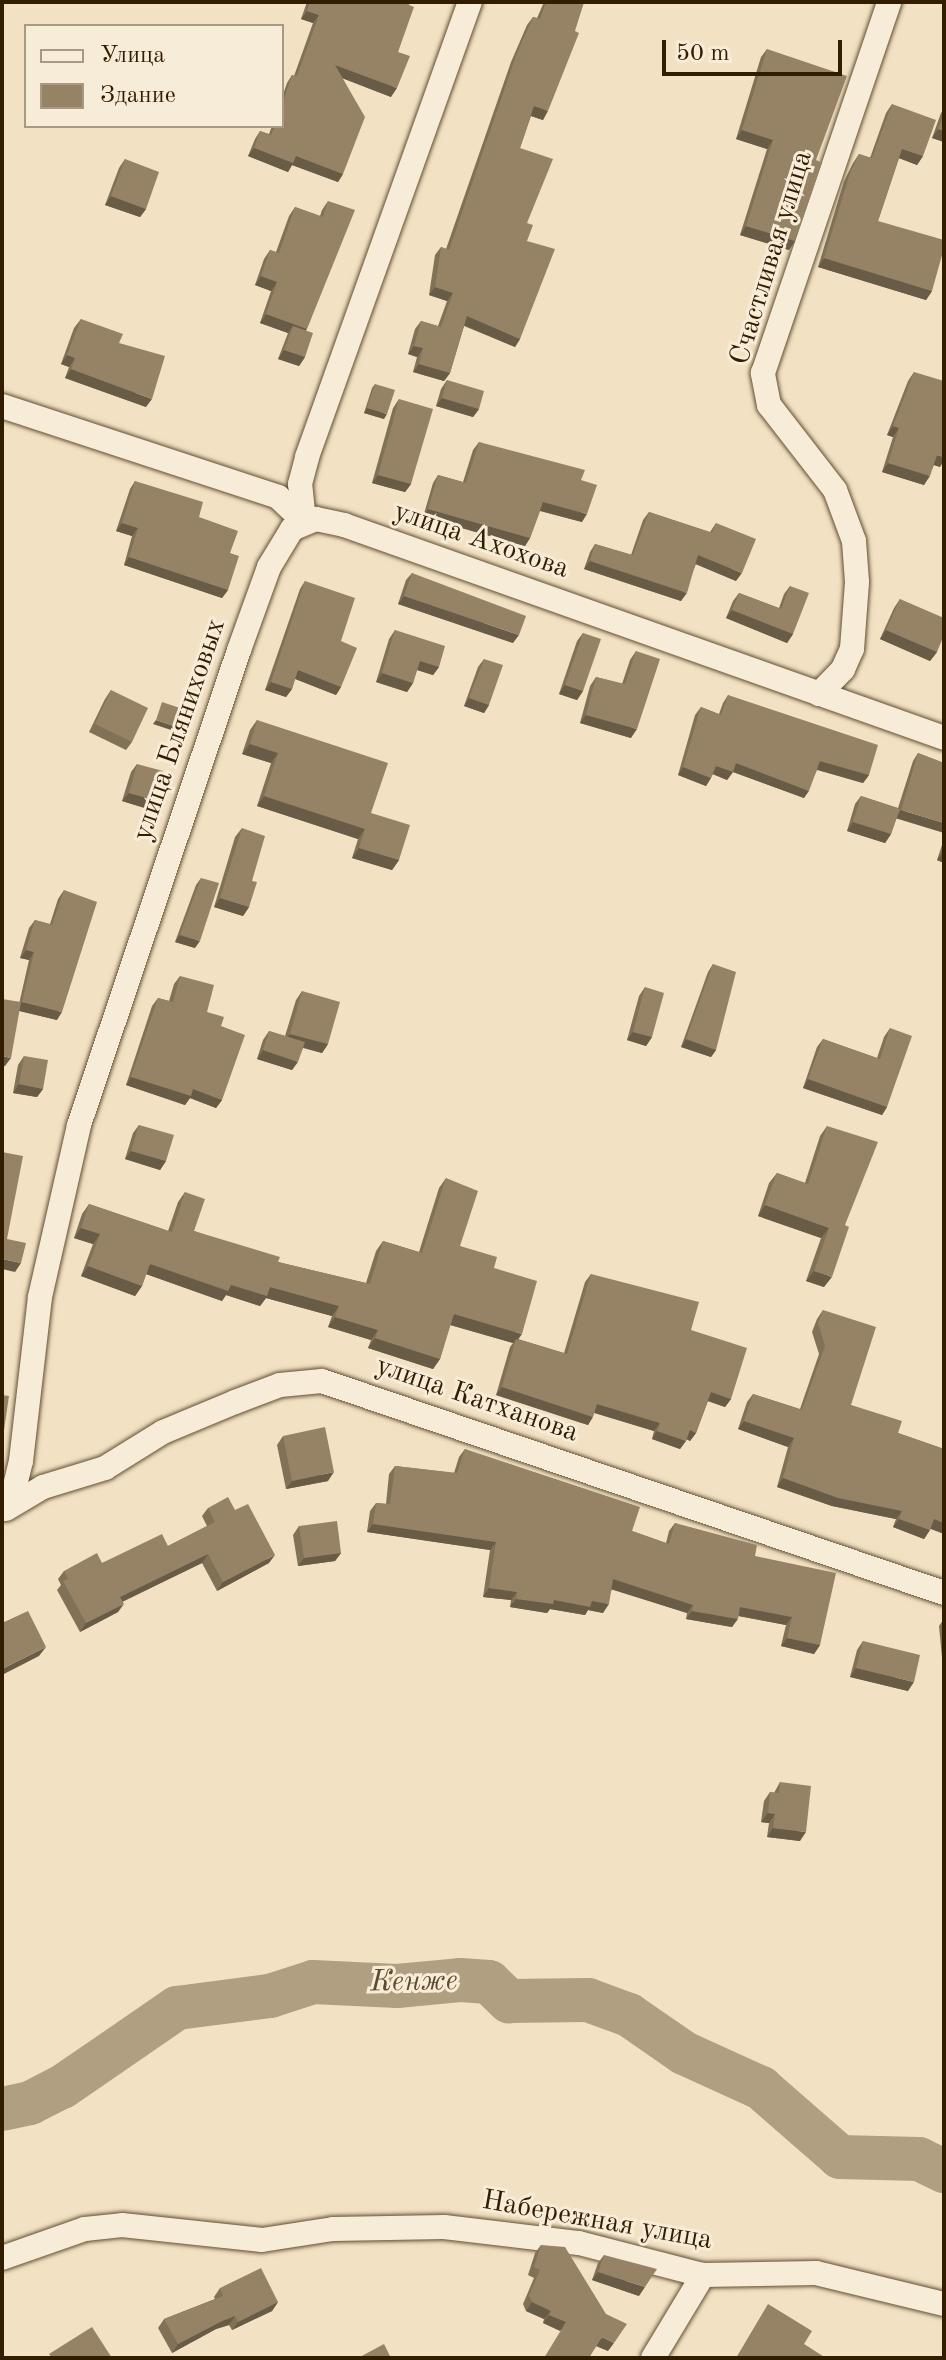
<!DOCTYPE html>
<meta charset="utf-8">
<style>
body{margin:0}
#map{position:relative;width:946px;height:2360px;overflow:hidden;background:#f2e2c3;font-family:"Old Standard TT",serif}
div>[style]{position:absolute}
.river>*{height:44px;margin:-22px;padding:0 22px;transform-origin:22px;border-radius:22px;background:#b19f81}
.roads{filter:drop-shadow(0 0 2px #634e31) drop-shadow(0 0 2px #634e31)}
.minor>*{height:24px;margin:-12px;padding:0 12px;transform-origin:12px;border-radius:12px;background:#f7ecd8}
.wall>*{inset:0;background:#817157}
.shaded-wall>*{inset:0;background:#695c47}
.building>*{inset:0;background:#968365}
span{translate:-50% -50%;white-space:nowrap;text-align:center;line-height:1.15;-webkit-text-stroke:6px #f7ecd8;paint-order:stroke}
.street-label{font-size:28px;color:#331d00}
.water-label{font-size:30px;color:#5f4a2d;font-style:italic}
.frame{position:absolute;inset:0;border:4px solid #331d00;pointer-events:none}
.legend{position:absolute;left:24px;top:24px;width:260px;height:104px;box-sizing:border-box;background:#f7ecd8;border:2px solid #a99982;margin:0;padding:10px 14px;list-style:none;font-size:24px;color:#331d00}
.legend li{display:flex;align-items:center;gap:16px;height:40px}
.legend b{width:40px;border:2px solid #a99982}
.scale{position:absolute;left:662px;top:40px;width:180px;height:36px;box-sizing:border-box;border:4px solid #331d00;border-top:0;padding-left:10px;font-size:24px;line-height:28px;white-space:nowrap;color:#331d00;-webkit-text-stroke:6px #f7ecd8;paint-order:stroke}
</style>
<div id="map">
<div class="river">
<div style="left:2px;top:2109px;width:29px;rotate:-12deg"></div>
<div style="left:30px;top:2103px;width:36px;rotate:-27deg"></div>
<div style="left:62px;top:2087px;width:140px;rotate:-34.5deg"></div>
<div style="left:177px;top:2008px;width:94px;rotate:-7.4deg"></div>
<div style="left:270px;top:1996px;width:45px;rotate:-18deg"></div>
<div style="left:313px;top:1982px;width:84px;rotate:2.7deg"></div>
<div style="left:397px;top:1986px;width:63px;rotate:-5.4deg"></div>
<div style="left:460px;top:1980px;width:29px;rotate:4deg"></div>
<div style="left:489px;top:1982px;width:28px;rotate:44deg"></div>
<div style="left:509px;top:2001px;width:79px;rotate:-0.7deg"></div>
<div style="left:588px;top:2000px;width:44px;rotate:20.1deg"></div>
<div style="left:629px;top:2015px;width:67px;rotate:34.6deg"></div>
<div style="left:684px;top:2053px;width:85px;rotate:24.4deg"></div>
<div style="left:761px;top:2088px;width:105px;rotate:41.1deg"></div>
<div style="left:840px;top:2157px;width:79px;rotate:1.5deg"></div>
<div style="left:919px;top:2159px;width:28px;rotate:26deg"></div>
</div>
<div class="roads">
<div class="minor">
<div style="left:2px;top:406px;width:291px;rotate:18.2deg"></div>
<div style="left:278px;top:497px;width:35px;rotate:43deg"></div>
<div style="left:304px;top:521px;width:37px;rotate:-96deg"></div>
<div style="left:300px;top:484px;width:28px;rotate:-75deg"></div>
<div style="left:307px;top:457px;width:483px;rotate:-70.3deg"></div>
<div style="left:819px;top:694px;width:35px;rotate:-46deg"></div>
<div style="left:843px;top:669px;width:22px;rotate:-66deg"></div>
<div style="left:852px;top:649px;width:67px;rotate:-85.7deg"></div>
<div style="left:857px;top:582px;width:41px;rotate:-94.2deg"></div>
<div style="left:854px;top:541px;width:54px;rotate:-110.4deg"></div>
<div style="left:835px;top:490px;width:108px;rotate:-127.8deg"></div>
<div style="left:769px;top:405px;width:33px;rotate:-101deg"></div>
<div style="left:763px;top:373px;width:392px;rotate:-71.2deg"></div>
<div style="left:11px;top:1502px;width:42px;rotate:-76.3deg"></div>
<div style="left:21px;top:1461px;width:165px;rotate:-83.4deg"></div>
<div style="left:40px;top:1297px;width:176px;rotate:-77.2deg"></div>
<div style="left:79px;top:1125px;width:501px;rotate:-71.38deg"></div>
<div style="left:239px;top:650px;width:88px;rotate:-70.1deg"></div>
<div style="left:269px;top:567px;width:44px;rotate:-58.8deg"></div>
<div style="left:292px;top:529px;width:26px;rotate:-23deg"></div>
<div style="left:316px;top:519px;width:29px;rotate:12deg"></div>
<div style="left:344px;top:525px;width:637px;rotate:19.54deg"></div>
<div style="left:6px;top:1509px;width:43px;rotate:-30.7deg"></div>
<div style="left:43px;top:1487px;width:65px;rotate:-17deg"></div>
<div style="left:105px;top:1468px;width:68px;rotate:-31.8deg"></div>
<div style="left:163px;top:1432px;width:78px;rotate:-22.6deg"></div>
<div style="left:235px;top:1402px;width:48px;rotate:-20.7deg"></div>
<div style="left:280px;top:1385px;width:42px;rotate:-5.4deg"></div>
<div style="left:322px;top:1381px;width:657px;rotate:18.82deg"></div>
<div style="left:2px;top:2258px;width:88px;rotate:-19.3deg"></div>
<div style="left:85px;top:2229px;width:37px;rotate:-6deg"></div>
<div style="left:122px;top:2225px;width:141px;rotate:6.1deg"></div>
<div style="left:262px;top:2240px;width:72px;rotate:-8.8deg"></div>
<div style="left:333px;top:2229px;width:111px;rotate:-1deg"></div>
<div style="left:444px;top:2227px;width:136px;rotate:6.8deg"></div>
<div style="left:579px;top:2243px;width:128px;rotate:14.5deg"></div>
<div style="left:703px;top:2275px;width:113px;rotate:-1deg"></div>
<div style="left:816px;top:2273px;width:132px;rotate:13.6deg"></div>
<div style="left:653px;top:2358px;width:97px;rotate:-58.9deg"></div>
</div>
</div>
<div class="wall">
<div style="clip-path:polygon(307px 2px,409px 2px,398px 52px,391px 97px,342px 78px,343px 174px,338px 182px,292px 165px,288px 172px,248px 156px,255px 139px,260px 131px,269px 134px,272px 126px,282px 126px,282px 97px,287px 83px,292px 75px,294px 76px,313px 23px,301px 19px)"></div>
<div style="clip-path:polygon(544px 2px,584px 2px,543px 120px,531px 116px,520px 148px,527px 241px,520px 339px,515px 347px,464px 326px,450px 373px,444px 381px,413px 372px,417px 357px,408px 354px,415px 329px,421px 321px,438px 326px,447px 301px,429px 295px,435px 255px,441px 247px,446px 249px,511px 62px,527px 25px,533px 17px,537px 18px)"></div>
<div style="clip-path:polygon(767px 49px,795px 241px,789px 250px,740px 235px,767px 149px,736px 139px,761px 57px)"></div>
<div style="clip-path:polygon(892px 104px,923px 156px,917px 165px,899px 158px,878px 221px,932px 291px,926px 300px,818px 267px,844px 181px,853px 163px,859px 154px,870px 158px,886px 113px)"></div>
<div style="clip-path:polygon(944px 109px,944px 142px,932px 138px,941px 113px)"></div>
<div style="clip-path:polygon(125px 159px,146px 209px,140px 217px,105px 205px,119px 168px)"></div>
<div style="clip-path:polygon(328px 201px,306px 330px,305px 357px,299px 366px,278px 359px,288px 333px,260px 323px,271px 291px,255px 285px,264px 259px,270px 250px,276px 252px,289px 216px,295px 207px,320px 216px,322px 210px)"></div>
<div style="clip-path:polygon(81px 319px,146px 407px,65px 378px,69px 367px,61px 364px,74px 328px)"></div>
<div style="clip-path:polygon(914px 372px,940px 467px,934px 465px,924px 485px,882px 472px,893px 437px,887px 435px,908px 381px)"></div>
<div style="clip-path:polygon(447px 380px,479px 409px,473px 417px,436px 406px,441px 389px)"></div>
<div style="clip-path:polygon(375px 384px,384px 419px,364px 413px,372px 388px)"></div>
<div style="clip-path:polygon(399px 399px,411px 484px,405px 492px,372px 483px,393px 408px)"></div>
<div style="clip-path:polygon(479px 442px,581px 480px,582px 522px,540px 511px,530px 538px,525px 546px,423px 517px,433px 483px,438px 475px,463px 482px,473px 450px)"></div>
<div style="clip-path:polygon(135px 481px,199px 517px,228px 590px,222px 598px,124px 565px,132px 536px,116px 531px,130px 489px)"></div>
<div style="clip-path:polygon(649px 512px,710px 532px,716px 523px,736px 581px,696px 564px,681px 601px,584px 569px,590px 552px,595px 544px,631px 555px,643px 520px)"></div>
<div style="clip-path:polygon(412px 573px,513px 643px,398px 604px,406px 580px)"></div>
<div style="clip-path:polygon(305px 581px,341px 641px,341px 687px,336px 695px,295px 679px,292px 689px,286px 697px,265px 690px,300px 589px)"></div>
<div style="clip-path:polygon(790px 586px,793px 634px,787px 643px,726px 618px,733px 601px,739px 593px,779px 608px,784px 594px)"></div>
<div style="clip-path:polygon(900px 599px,937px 652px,930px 661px,880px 639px,894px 608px)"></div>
<div style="clip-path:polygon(395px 630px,439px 667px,433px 675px,417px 670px,413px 683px,407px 692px,376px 682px,389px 639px)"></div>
<div style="clip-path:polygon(583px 633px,583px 691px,577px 700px,559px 694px,577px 641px)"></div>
<div style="clip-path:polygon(636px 651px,631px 738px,580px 723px,590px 686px,596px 677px,622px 684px,630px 660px)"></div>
<div style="clip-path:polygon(484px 659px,489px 705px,484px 713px,464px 706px,478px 667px)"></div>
<div style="clip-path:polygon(111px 690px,132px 742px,126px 750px,89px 732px,105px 699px)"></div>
<div style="clip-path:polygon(728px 695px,869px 775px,863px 783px,817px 770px,804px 798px,733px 772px,727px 780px,713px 774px,706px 786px,678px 775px,695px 715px,701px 707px,719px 714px,723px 703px)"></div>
<div style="clip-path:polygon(257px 720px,371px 813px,399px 860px,392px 870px,352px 858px,358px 839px,257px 806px,271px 763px,242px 754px,250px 730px)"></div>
<div style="clip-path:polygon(918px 753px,944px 763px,896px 819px,891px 834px,885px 843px,847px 831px,855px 804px,861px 796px,898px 808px,913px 761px)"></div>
<div style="clip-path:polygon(137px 764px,154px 800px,148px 809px,122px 801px,131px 772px)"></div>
<div style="clip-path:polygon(242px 828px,252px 881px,249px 907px,243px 916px,214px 907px,235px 837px)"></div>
<div style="clip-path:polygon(944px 839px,944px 863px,937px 860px)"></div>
<div style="clip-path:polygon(201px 878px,195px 948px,175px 942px,196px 885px)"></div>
<div style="clip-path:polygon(64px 890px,57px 1020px,19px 1011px,5px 1066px,29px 960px,20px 958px,29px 928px,35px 920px,50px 924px,58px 899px)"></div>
<div style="clip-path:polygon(713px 964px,716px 1050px,711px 1057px,681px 1047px,708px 972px)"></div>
<div style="clip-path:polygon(180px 976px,207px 1012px,221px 1026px,222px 1100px,216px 1108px,190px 1098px,185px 1105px,126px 1085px,152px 1006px,158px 998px,169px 1001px,174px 984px)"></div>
<div style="clip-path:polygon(645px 987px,652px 1037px,646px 1046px,627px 1040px,639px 996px)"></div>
<div style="clip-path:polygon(302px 991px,328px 1044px,322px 1053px,303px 1048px,292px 1070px,257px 1059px,263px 1040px,269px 1031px,285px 1036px,296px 1000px)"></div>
<div style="clip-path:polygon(890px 1028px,887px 1107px,882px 1115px,803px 1088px,817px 1047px,823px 1039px,877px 1058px,884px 1037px)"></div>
<div style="clip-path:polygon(24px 1056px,43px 1089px,37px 1097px,13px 1093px,18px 1065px)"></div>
<div style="clip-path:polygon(139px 1125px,166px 1161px,160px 1170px,125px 1159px,133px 1133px)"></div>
<div style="clip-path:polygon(827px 1126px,845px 1225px,824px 1287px,806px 1281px,821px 1238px,758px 1216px,769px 1183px,777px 1173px,805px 1183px,820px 1136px)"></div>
<div style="clip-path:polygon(446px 1178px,460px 1246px,494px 1268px,518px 1339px,564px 1353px,585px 1282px,591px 1274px,691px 1330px,731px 1399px,725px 1407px,708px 1401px,696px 1433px,690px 1441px,687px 1439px,680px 1449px,652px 1439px,654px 1431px,594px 1413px,588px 1425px,496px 1395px,510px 1347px,513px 1343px,450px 1325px,440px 1359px,433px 1369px,368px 1348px,371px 1340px,328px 1327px,332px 1316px,266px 1298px,260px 1306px,226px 1295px,222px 1301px,146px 1274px,142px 1286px,135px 1296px,81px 1276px,93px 1244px,74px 1238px,82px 1214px,89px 1204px,168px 1231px,178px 1202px,185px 1192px,194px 1231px,278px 1262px,366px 1283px,376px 1251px,383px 1241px,419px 1252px,439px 1188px)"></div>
<div style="clip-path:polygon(823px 1310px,851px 1405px,898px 1433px,944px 1449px,944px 1534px,931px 1528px,924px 1539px,893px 1527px,896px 1519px,832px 1506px,777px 1487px,788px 1447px,738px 1429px,747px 1402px,753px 1394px,800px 1409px,819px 1354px,812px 1332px,817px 1319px)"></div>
<div style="clip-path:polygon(283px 1436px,328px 1481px,286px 1489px,277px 1445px)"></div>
<div style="clip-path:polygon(465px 1449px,632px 1531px,666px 1543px,669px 1531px,675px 1523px,755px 1556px,820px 1645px,814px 1654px,781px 1646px,786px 1625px,738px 1616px,732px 1627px,686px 1619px,687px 1613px,612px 1589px,603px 1613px,588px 1610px,585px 1615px,550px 1609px,547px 1613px,510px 1607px,511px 1600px,483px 1597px,490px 1550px,367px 1532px,370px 1511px,376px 1503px,386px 1504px,389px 1474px,395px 1466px,454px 1473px,459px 1457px)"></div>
<div style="clip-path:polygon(208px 1508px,235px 1510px,269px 1563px,217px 1591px,202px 1563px,123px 1601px,118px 1612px,80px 1632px,57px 1590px,61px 1585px,58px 1579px,64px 1571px,102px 1563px,168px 1546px,207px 1526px,202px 1516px)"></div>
<div style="clip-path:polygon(299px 1526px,341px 1553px,335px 1561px,298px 1566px,293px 1535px)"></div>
<div style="clip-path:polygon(944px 1619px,944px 1679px,939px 1626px)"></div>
<div style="clip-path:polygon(863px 1641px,908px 1691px,850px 1677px,857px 1650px)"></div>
<div style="clip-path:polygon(780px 1782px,800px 1841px,767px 1837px,769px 1823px,761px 1822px,764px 1801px,770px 1792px,774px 1793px)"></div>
<div style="clip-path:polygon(541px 2245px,608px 2351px,543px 2323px,544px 2319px,526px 2311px,523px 2304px,534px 2278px,528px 2275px,535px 2253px)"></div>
<div style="clip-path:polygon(604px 2255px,639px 2296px,592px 2280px,598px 2263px)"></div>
<div style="clip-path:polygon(220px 2288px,278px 2302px,272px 2311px,232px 2330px,229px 2325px,216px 2329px,172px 2353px,158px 2328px,164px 2319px,215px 2299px,214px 2297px)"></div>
</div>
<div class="shaded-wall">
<div style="clip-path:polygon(307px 11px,319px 15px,313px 23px,301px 19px)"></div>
<div style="clip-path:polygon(335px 65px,397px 88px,391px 97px,329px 73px)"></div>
<div style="clip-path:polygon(534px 106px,548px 111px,543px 120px,528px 115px)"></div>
<div style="clip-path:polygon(938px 129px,944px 131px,944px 142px,932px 138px)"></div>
<div style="clip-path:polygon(742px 130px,773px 140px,767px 149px,736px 139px)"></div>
<div style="clip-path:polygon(254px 148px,296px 156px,343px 174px,338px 182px,292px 165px,288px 172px,248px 156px)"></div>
<div style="clip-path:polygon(902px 149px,923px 156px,917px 165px,896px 157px)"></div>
<div style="clip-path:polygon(111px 196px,146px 209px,140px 217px,105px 205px)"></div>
<div style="clip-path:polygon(746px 226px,795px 241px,789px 250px,740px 235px)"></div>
<div style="clip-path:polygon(824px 258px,932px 291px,926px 300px,818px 267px)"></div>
<div style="clip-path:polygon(261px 276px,277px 282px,271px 291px,255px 285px)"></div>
<div style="clip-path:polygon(435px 287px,453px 293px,447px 301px,429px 295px)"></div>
<div style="clip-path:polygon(266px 314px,307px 329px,301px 337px,293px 326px,288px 333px,260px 323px)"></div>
<div style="clip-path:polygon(467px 316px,520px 339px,515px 347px,461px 324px)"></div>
<div style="clip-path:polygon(414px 346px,423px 348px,417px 357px,408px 354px)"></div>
<div style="clip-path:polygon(284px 350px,305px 357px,299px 366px,278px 359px)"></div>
<div style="clip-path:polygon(67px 355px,75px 358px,69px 367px,61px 364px)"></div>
<div style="clip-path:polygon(419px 364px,450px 373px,444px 381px,413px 372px)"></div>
<div style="clip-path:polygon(71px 369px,152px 399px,146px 407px,65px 378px)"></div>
<div style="clip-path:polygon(442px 398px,479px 409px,473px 417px,436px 406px)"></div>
<div style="clip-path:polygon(367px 408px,387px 414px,384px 419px,364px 413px)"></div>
<div style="clip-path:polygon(893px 426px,899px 428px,893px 437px,887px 435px)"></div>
<div style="clip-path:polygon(937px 455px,944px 457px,944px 461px,940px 467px,931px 464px)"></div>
<div style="clip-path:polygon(888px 463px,930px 476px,924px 485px,882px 472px)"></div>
<div style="clip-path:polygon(378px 475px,411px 484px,405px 492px,372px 483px)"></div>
<div style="clip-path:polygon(543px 502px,587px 514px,582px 522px,537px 510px)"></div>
<div style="clip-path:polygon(428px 509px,530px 538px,525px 546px,423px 517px)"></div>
<div style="clip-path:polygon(122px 523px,138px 528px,132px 536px,116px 531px)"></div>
<div style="clip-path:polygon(698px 555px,742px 573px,736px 581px,693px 563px)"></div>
<div style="clip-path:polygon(129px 557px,228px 590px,222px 598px,124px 565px)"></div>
<div style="clip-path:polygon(590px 561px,687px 593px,681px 601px,584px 569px)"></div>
<div style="clip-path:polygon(404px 596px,519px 635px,513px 643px,398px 604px)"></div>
<div style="clip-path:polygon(732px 610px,793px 634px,787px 643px,726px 618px)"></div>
<div style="clip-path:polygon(886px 630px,937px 652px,930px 661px,880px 639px)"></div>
<div style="clip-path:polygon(420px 661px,439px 667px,433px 675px,414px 669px)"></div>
<div style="clip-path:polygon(298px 670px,341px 687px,336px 695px,293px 678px)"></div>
<div style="clip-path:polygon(382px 673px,413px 683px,407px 692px,376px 682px)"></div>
<div style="clip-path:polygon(271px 682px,292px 689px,286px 697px,265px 690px)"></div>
<div style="clip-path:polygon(565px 685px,583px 691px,577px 700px,559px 694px)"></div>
<div style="clip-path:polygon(469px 698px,489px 705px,484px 713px,464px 706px)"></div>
<div style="clip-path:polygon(586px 715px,637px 729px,631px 738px,580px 723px)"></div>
<div style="clip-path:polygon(156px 720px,177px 727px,174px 731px,153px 724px)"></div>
<div style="clip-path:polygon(250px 744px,278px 753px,271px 763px,242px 754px)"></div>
<div style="clip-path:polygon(820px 761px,869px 775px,863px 783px,815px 769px)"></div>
<div style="clip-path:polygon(736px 763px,809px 791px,804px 798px,733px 772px,727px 780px,710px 773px,716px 766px)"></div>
<div style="clip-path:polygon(683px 767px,711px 778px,706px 786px,678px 775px)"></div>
<div style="clip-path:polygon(129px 793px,154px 800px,148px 809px,122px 801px)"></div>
<div style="clip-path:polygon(264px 796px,365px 829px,358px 839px,257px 806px)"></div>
<div style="clip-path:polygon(901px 810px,944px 823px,944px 833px,895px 818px)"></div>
<div style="clip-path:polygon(853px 822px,891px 834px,885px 843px,847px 831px)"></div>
<div style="clip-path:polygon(359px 848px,399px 860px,392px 870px,352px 858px)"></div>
<div style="clip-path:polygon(943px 852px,944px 852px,944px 863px,937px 860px)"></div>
<div style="clip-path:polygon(220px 898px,249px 907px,243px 916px,214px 907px)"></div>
<div style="clip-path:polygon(180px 935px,200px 941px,195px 948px,175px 942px)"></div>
<div style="clip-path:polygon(26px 950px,34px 952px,29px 960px,20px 958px)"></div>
<div style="clip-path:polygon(22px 1002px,62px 1012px,57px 1020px,16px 1010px)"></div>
<div style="clip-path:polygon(633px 1032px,652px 1037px,646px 1046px,627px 1040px)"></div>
<div style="clip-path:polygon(290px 1034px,328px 1044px,322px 1053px,284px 1042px)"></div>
<div style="clip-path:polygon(686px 1039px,716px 1050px,711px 1057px,681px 1047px)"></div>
<div style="clip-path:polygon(263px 1050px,298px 1062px,292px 1070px,257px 1059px)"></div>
<div style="clip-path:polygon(2px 1056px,11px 1058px,5px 1066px,2px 1066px)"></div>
<div style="clip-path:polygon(131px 1077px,193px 1089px,222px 1100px,216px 1108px,190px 1098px,185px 1105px,126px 1085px)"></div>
<div style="clip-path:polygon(808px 1079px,887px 1107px,882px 1115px,803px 1088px)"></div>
<div style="clip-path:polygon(19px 1084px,43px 1089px,37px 1097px,13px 1093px)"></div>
<div style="clip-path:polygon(131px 1151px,166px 1161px,160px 1170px,125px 1159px)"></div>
<div style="clip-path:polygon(765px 1205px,829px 1228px,821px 1238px,758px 1216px)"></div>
<div style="clip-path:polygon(81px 1228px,100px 1234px,93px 1244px,74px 1238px)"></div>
<div style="clip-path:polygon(2px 1259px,21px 1263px,15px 1272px,2px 1269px)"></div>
<div style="clip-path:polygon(150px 1264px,231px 1285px,270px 1287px,339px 1306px,332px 1316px,266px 1298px,260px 1306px,226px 1295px,222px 1301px,143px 1273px)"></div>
<div style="clip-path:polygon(88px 1266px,142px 1286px,135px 1296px,81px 1276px)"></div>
<div style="clip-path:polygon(814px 1271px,832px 1277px,824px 1287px,806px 1281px)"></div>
<div style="clip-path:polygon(454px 1314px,522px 1334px,515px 1344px,516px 1339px,513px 1343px,447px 1324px)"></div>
<div style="clip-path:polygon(335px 1317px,378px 1330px,371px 1340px,328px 1327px)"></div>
<div style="clip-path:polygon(375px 1338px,440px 1359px,433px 1369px,368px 1348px)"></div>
<div style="clip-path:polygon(502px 1387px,593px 1417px,588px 1425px,496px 1395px)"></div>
<div style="clip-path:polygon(711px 1392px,731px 1399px,725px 1407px,705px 1400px)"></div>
<div style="clip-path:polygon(597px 1404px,660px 1423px,654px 1431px,592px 1412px)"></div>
<div style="clip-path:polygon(744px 1421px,794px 1438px,788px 1447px,738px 1429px)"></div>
<div style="clip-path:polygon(690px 1430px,696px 1433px,690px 1441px,684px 1438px)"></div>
<div style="clip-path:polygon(657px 1431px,686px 1441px,680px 1449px,652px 1439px)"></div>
<div style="clip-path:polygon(334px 1472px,328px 1481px,286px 1489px,292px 1481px)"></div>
<div style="clip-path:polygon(783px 1478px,902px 1511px,896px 1519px,832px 1506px,777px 1487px)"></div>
<div style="clip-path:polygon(899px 1519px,930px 1530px,924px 1539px,893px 1527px)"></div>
<div style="clip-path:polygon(934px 1519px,944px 1523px,944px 1534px,928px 1528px)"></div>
<div style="clip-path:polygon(373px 1524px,496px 1542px,490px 1550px,367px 1532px)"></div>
<div style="clip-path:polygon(341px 1553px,335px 1561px,298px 1566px,304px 1558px)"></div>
<div style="clip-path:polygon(208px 1554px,202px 1563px,114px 1606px,120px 1597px)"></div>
<div style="clip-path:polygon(275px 1555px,269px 1563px,217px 1591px,223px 1582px)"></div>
<div style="clip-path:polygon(613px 1579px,693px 1605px,687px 1613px,607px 1588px)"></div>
<div style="clip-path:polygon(489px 1588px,517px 1592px,511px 1600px,483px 1597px)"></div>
<div style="clip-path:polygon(516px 1599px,592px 1601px,609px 1604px,603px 1613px,588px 1610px,585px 1615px,550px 1609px,547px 1613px,510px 1607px)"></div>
<div style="clip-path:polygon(124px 1604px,118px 1612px,80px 1632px,86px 1623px)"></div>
<div style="clip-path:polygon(740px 1607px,792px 1617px,786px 1625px,734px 1615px)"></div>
<div style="clip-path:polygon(692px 1611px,738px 1619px,732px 1627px,686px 1619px)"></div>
<div style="clip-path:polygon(787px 1638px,820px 1645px,814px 1654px,781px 1646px)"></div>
<div style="clip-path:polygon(46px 1647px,39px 1656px,2px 1675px,2px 1669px)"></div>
<div style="clip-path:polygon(856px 1668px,914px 1682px,908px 1691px,850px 1677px)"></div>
<div style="clip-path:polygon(768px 1813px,775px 1814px,769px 1823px,761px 1822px)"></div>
<div style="clip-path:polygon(773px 1828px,806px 1832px,800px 1841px,767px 1837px)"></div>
<div style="clip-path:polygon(598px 2272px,645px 2287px,639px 2296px,592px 2280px)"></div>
<div style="clip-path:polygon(278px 2302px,272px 2311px,232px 2330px,238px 2322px)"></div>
<div style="clip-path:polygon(532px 2302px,551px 2311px,544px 2319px,526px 2311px)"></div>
<div style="clip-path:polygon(549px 2315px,566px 2322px,560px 2331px,543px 2323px)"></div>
<div style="clip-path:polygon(235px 2316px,229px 2325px,216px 2329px,172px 2353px,178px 2344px,222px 2321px)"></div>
<div style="clip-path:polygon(602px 2337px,614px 2343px,608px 2351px,596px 2346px)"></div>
</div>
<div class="building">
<div style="clip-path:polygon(310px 2px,409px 2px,409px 5px,414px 7px,398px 52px,410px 56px,397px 88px,335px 65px,365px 117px,343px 174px,296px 156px,293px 163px,254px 148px,260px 131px,271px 135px,275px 126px,282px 126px,282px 105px,292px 75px,297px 76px,319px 15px,307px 11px)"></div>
<div style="clip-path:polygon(546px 2px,584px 2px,575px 31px,579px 33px,548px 111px,534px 106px,520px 148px,553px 159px,527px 223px,533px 225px,527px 241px,555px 249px,520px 339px,467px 316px,450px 373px,419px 364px,423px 348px,414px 346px,421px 321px,441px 327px,453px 293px,435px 287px,441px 247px,449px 250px,517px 53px,533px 17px,540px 19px)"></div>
<div style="clip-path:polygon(767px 49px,847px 76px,816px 160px,822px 163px,795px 241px,746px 226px,773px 140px,742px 130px)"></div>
<div style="clip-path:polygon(892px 104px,936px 120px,923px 156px,902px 149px,878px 221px,944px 240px,944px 248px,932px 291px,824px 258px,850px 173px,859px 154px,872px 158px)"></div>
<div style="clip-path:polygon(944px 114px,944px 131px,938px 129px)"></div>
<div style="clip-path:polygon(125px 159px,159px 172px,146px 209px,111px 196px)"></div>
<div style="clip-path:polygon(328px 201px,355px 210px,307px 329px,266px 314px,277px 282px,261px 276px,270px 250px,279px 253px,295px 207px,323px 217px)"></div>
<div style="clip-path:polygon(81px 319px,123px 334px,119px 343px,165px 356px,152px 399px,71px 369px,75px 358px,67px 355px)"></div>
<div style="clip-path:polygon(293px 326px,313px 333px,305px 357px,284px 350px)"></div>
<div style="clip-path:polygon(914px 372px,944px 381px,944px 457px,937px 455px,930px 476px,888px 463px,899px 428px,893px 426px)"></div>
<div style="clip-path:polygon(447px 380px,484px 391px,479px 409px,442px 398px)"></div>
<div style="clip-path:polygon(375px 384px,395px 390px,387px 414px,367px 408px)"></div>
<div style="clip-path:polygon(399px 399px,433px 409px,411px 484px,378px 475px)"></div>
<div style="clip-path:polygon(479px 442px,585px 470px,581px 480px,597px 485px,587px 514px,543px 502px,530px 538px,428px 509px,438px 475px,466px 483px)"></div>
<div style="clip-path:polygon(135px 481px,203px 502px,199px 517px,238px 531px,230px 553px,239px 556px,228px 590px,129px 557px,138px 528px,122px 523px)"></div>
<div style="clip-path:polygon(649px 512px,712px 533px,716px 523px,756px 539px,742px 573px,698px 555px,687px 593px,590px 561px,595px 544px,633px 555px)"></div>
<div style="clip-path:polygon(412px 573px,526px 616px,519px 635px,404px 596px)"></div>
<div style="clip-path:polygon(305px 581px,355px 598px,341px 641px,357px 648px,341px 687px,298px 670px,292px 689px,271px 682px)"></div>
<div style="clip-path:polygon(790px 586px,809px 593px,793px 634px,732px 610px,739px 593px,781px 609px)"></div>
<div style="clip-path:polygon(900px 599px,944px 618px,944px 635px,937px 652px,886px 630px)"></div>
<div style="clip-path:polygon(395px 630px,445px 646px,439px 667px,420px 661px,413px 683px,382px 673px)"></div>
<div style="clip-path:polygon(583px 633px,601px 639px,583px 691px,565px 685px)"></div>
<div style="clip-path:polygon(636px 651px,660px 659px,637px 729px,586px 715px,596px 677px,625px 684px)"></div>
<div style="clip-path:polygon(484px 659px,503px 665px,489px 705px,469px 698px)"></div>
<div style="clip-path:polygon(111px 690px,148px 708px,132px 742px,95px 724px)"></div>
<div style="clip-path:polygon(728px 695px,878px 745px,869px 775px,820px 761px,809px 791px,736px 763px,733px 772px,716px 766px,711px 778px,683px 767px,701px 707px,721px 715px)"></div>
<div style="clip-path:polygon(162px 702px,183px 709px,177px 727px,156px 720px)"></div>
<div style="clip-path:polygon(257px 720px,388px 763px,371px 813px,410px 825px,399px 860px,359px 848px,365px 829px,264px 796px,278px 753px,250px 744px)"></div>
<div style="clip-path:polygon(918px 753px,944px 763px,944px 823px,901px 810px)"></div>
<div style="clip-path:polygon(137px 764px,163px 771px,154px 800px,129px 793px)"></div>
<div style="clip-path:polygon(861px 796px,900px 809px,891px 834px,853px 822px)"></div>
<div style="clip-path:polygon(242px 828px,265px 836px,252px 881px,257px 882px,249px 907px,220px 898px)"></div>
<div style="clip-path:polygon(201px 878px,219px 883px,200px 941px,180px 935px)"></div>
<div style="clip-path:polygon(64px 890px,97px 902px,62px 1012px,22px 1002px,34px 952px,26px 950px,35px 920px,52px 925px)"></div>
<div style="clip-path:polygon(713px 964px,736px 972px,716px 1050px,686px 1039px)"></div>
<div style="clip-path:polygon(180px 976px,214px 985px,207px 1012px,224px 1017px,221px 1026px,245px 1035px,222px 1100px,193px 1089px,191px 1096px,131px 1077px,158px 998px,173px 1002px)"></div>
<div style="clip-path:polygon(645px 987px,664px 993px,652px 1037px,633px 1032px)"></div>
<div style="clip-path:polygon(302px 991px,340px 1002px,328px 1044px,290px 1034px)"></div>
<div style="clip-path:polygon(2px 999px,21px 1002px,11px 1058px,2px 1056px)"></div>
<div style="clip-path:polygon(890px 1028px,912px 1036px,887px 1107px,808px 1079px,823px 1039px,880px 1059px)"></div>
<div style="clip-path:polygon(269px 1031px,305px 1042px,298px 1062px,263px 1050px)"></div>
<div style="clip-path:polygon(24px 1056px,48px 1060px,43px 1089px,19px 1084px)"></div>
<div style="clip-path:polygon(139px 1125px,174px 1135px,166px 1161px,131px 1151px)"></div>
<div style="clip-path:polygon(827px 1126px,878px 1142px,845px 1225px,849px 1227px,832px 1277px,814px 1271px,829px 1228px,765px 1205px,777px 1173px,808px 1184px)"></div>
<div style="clip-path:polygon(2px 1152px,23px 1156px,7px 1239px,26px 1243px,21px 1263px,2px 1259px)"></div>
<div style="clip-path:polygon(446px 1178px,478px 1191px,460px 1246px,497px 1257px,494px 1268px,537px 1281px,522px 1334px,454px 1314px,440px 1359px,375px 1338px,378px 1330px,335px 1317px,339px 1306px,270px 1287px,267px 1296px,231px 1285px,228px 1291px,150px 1264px,142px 1286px,88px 1266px,100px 1234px,81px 1228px,89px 1204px,172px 1232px,185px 1192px,205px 1199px,194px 1231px,280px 1257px,278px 1262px,370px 1284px,383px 1241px,422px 1253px)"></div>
<div style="clip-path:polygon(591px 1274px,699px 1302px,691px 1330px,747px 1348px,731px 1399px,711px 1392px,696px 1433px,690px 1430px,686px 1441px,657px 1431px,660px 1423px,597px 1404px,593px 1417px,502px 1387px,516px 1339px,567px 1354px)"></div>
<div style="clip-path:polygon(823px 1310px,876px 1327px,851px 1405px,902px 1421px,898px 1433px,944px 1449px,944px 1523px,934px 1519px,930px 1530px,899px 1519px,902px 1511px,838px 1498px,783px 1478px,794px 1438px,744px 1421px,753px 1394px,802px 1410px,825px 1346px,818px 1323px)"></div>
<div style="clip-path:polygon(2px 1395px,9px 1396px,2px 1444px)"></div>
<div style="clip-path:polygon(325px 1427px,334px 1472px,292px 1481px,283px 1436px)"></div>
<div style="clip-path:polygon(465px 1449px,640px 1507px,632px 1531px,669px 1544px,675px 1523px,757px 1545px,755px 1556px,836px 1573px,820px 1645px,787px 1638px,792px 1617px,740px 1607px,738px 1619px,692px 1611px,693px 1605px,613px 1579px,609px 1604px,592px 1601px,590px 1607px,554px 1600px,553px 1604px,516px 1599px,517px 1592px,489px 1588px,496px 1542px,373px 1524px,376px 1503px,390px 1504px,395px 1466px,457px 1473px)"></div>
<div style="clip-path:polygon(228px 1497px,235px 1510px,248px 1504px,275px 1555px,223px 1582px,208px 1554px,120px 1597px,124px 1604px,86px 1623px,63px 1581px,68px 1579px,64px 1571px,97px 1553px,102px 1563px,162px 1534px,168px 1546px,215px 1522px,208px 1508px)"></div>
<div style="clip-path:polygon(337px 1521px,341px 1553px,304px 1558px,299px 1526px)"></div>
<div style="clip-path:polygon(28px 1611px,46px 1647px,2px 1669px,2px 1623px)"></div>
<div style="clip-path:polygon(863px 1641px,920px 1655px,914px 1682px,856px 1668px)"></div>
<div style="clip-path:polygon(780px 1782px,811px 1786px,806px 1832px,773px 1828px,775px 1814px,768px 1813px,770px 1792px,779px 1793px)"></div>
<div style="clip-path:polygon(541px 2245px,565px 2247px,606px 2314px,627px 2324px,614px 2343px,602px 2337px,589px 2358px,544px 2358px,566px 2322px,549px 2315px,551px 2311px,532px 2302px,529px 2295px,540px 2270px,534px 2267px)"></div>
<div style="clip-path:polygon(604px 2255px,657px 2269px,645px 2287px,598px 2272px)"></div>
<div style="clip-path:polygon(261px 2268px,278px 2302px,238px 2322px,235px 2316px,222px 2321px,178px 2344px,164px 2319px,223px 2296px,220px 2288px)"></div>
<div style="clip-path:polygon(768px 2304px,812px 2331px,804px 2344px,826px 2358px,736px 2358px)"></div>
<div style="clip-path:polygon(92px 2327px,112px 2358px,52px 2358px,49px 2354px)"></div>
<div style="clip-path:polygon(384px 2344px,391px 2358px,358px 2358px)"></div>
</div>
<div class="street-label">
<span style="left:772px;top:258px;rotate:-73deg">Счастливая улица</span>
<span style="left:481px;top:541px;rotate:19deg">улица Ахохова</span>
<span style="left:180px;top:730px;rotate:-71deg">улица Бляниховых</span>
<span style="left:477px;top:1400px;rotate:19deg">улица Катханова</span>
<span style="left:597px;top:2221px;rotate:10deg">Набережная улица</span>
</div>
<div class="water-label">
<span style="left:414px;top:1982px;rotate:-1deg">Кенже</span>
</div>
<div class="frame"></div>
<ul class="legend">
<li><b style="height:10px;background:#f7ecd8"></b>Улица</li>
<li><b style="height:22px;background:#968365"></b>Здание</li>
</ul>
<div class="scale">50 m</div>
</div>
